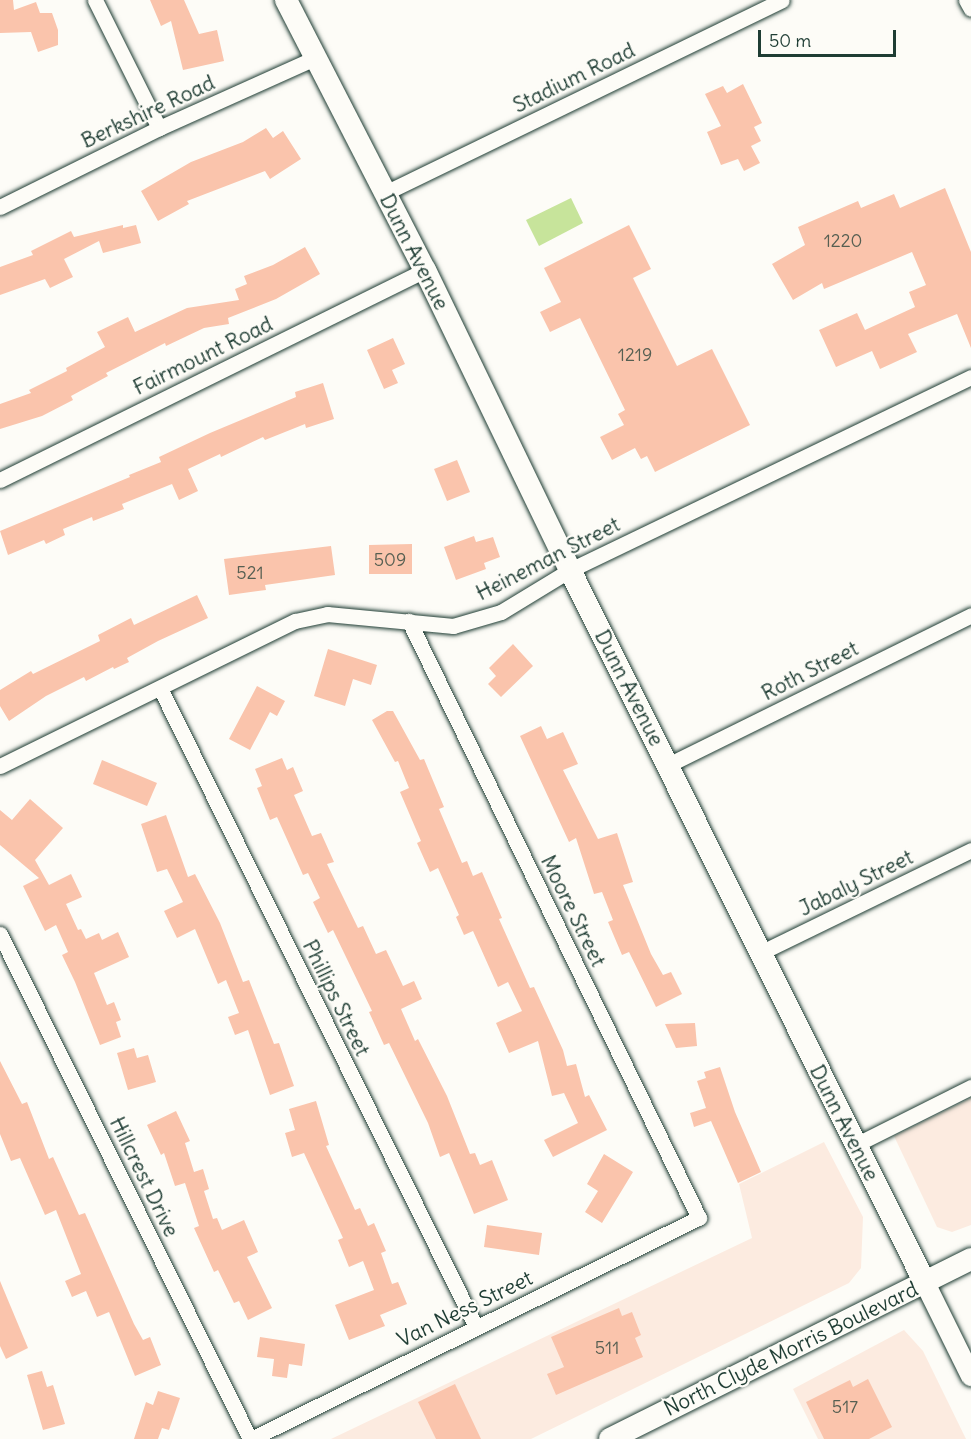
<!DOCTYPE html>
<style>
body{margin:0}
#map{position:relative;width:971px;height:1439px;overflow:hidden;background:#fdfcf7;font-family:Delius,sans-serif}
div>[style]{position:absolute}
.built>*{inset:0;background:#fcebe0}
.green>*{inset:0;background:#c7e49b}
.building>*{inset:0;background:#fac4ac}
.roads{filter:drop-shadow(0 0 2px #1f3d34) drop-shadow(0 0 2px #1f3d34)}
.minor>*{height:15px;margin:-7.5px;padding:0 7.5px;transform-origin:7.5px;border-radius:7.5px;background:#fdfcf7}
.tertiary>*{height:20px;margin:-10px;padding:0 10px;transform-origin:10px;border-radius:10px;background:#fdfcf7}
.secondary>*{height:22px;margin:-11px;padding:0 11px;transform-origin:11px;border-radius:11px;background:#fdfcf7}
span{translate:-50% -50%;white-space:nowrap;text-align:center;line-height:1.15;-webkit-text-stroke:4.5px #fdfcf7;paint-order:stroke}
.number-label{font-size:18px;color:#565f52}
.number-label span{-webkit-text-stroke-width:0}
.street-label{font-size:21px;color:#1f3d34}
.scale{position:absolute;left:758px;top:30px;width:138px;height:27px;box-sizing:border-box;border:3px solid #1f3d34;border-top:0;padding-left:8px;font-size:18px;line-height:21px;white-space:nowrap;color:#1f3d34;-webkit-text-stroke:4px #fdfcf7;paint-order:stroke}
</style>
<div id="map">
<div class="built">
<div style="clip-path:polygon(971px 1098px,971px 1225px,952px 1232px,937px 1227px,894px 1136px)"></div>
<div style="clip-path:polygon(824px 1142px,863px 1217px,861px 1268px,849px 1283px,531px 1439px,331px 1439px,752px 1238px,739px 1184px)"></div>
<div style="clip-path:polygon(904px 1330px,923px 1351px,966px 1439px,818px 1439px,793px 1389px)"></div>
</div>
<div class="green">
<div style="clip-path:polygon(571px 198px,583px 223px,539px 246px,526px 220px)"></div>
</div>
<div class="building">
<div style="clip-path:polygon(0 0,13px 0,14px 10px,36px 2px,40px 13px,52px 13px,58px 30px,58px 45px,38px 52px,31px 32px,0 33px)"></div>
<div style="clip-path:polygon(150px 0,184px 0,199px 34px,217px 30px,224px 61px,183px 70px,171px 21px,161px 26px)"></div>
<div style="clip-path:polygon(743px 84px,762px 123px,754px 127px,761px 141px,751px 146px,760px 163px,744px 171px,738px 159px,721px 165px,707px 132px,721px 126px,705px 94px,723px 86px,727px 93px)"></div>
<div style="clip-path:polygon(266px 128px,273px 138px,283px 131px,301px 159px,270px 179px,265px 171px,187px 201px,189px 204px,158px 221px,141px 191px,191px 162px,243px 142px)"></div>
<div style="clip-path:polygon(945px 188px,971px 252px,971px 348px,957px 314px,908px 334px,917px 352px,880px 369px,872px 351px,836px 367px,819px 330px,857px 313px,865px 330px,915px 307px,909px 292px,926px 285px,912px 252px,824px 289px,822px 283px,793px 300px,772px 264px,805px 245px,798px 227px,858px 201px,861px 208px,894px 194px,900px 208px)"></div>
<div style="clip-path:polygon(123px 225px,123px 228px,136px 225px,141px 243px,103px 253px,99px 241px,64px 259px,73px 277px,50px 288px,45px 279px,0 295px,0 267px,33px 255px,31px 251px,71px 231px,74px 237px)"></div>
<div style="clip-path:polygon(629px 225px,651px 269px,633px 278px,677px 366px,712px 349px,750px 425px,655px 472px,647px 456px,641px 459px,635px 448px,612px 460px,600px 437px,624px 425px,618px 414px,625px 410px,580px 318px,550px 332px,540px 312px,561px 302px,544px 268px)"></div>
<div style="clip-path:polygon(305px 247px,320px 274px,276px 299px,228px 318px,229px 324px,204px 328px,166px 346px,165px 343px,106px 373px,108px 376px,71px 396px,73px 400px,42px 416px,0 429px,0 404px,31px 393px,29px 390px,67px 371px,66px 368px,105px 347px,97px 332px,128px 317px,135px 332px,187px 308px,239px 300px,235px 289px,247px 284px,244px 276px,273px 265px)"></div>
<div style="clip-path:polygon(393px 338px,405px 364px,392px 370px,398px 383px,384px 389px,367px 350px)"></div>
<div style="clip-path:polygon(323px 383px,334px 419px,306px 428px,305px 424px,265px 440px,263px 437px,221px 457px,220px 454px,188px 469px,198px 491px,179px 500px,172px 484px,122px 504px,124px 509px,93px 521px,92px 517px,63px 529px,65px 535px,46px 544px,44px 540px,8px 555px,0 531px,130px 477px,129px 475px,161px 462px,159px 457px,210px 433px,296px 397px,295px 392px)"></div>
<div style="clip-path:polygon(457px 460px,470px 492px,447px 501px,434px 469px)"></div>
<div style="clip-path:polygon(474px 536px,476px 542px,493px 537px,500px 557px,484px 563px,486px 569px,456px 580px,444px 547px)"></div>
<div style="clip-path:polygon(412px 544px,412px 574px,369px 574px,369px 545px)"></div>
<div style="clip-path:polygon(331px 546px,335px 575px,265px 585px,266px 590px,229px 595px,224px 559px)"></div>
<div style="clip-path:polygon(197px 595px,208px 618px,158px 641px,127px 658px,129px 662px,114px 669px,113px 667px,86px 681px,84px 677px,46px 696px,9px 721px,0 706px,0 690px,31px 671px,33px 674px,100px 641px,98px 635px,131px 618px,134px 625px)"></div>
<div style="clip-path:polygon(513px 644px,533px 666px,501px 697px,488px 684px,496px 676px,489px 668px)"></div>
<div style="clip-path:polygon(328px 649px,377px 665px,371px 685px,353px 679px,345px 706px,314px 696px)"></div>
<div style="clip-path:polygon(257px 686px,285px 701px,277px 716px,270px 712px,250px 750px,229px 739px)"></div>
<div style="clip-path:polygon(387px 711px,393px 711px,420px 760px,424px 759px,444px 807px,439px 809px,462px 863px,467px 861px,473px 876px,482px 872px,502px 918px,499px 919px,530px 988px,534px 987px,563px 1050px,567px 1066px,576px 1064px,585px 1097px,589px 1095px,607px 1130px,553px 1157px,544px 1140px,578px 1123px,564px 1093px,552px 1096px,538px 1041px,509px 1053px,496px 1023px,522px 1011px,508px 982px,498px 987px,473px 931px,464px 935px,456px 917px,459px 915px,438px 868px,430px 872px,417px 843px,421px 841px,400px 792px,409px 788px,398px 761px,395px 762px,372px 720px)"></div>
<div style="clip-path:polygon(541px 726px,547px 739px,563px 732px,578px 764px,563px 770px,598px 839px,617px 833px,633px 882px,623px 885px,651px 954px,663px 975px,671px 972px,682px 994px,656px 1007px,629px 952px,622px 955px,608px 922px,613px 920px,602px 892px,594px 894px,576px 838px,569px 842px,520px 736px)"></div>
<div style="clip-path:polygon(282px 758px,287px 770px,293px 767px,303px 791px,294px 795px,312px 836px,321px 833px,334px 862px,327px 864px,358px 928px,363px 926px,376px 954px,386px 950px,403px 986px,414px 981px,422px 999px,401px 1009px,415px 1041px,418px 1039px,447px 1096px,470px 1154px,475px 1153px,480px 1165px,492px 1160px,508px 1200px,474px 1214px,449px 1153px,440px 1157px,428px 1123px,389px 1043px,384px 1045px,369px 1012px,372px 1011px,333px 930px,328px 933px,313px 902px,320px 898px,308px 873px,303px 875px,277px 817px,270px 820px,257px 788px,262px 786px,255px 769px)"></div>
<div style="clip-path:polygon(102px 760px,157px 783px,147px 806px,93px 784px)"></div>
<div style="clip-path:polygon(30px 799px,63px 828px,35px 860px,49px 885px,71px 874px,82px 897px,66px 904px,78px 930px,81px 929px,86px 939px,99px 933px,102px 940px,118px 932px,129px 957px,94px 973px,107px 1005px,114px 1002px,121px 1020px,116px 1022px,121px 1037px,100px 1045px,75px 982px,62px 955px,68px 952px,56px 925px,45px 931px,23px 886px,39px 878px,0 845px,0 810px,12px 820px)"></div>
<div style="clip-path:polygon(166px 815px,188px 877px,195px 874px,220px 923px,243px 982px,249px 980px,274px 1044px,279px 1043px,294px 1086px,270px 1095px,248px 1030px,235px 1035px,228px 1017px,239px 1013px,226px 980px,218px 984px,195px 929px,177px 938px,164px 911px,183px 902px,167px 869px,157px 872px,141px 824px)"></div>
<div style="clip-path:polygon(695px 1023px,697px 1046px,676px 1048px,665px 1024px)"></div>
<div style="clip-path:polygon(134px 1048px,137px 1058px,148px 1055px,156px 1082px,128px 1090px,117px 1053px)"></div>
<div style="clip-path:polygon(0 1061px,22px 1104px,27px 1102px,49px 1159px,53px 1157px,79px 1215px,85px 1213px,134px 1324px,143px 1340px,150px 1337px,161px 1365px,135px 1376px,109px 1312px,97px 1317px,86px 1291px,72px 1297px,65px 1281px,81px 1274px,56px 1210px,45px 1215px,20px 1158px,11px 1161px,0 1134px)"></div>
<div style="clip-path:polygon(720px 1067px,735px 1112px,761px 1172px,738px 1183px,711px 1121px,694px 1127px,690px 1113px,706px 1108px,697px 1081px,706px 1078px,704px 1072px)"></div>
<div style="clip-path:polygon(316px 1101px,329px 1145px,326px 1146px,355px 1210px,360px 1208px,368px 1226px,374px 1223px,386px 1251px,381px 1253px,392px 1284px,398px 1282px,407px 1304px,380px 1315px,385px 1326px,349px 1340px,335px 1305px,374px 1290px,363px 1261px,349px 1267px,338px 1240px,343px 1238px,304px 1153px,292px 1157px,285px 1133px,295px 1130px,289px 1109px)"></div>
<div style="clip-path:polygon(176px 1111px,190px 1141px,185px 1143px,194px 1172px,203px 1169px,209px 1189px,204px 1191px,213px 1219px,217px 1218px,222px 1230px,244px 1220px,258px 1252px,247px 1257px,272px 1308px,248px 1320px,239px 1301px,234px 1303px,218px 1270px,214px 1272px,194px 1228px,199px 1226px,185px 1183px,175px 1186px,164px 1153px,161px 1155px,147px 1125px)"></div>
<div style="clip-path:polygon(604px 1154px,633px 1172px,602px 1223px,585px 1212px,598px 1191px,587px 1184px)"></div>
<div style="clip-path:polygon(487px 1225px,542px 1233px,539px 1255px,484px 1247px)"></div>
<div style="clip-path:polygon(0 1281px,28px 1348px,6px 1359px,0 1346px)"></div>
<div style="clip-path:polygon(619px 1308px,622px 1316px,632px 1312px,641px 1335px,635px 1338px,643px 1357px,556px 1395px,547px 1374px,564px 1367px,551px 1337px)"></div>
<div style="clip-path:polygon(260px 1337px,305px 1344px,302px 1366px,289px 1364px,287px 1378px,272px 1376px,274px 1359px,257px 1357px)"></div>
<div style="clip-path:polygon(42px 1371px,47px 1387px,53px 1385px,65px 1424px,43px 1430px,27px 1375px)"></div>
<div style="clip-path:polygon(868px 1379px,892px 1427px,869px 1439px,824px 1439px,806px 1402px,850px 1380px,853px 1387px)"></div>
<div style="clip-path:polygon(455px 1384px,481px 1439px,436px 1439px,418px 1402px)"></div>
<div style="clip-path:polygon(158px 1391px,180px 1398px,169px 1430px,162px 1428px,158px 1439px,134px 1439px,146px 1402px,153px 1405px)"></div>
</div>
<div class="roads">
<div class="minor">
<div style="left:95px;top:0;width:143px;rotate:63.4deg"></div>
<div style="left:966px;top:0;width:10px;rotate:61deg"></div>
<div style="left:385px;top:193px;width:441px;rotate:-25.9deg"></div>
<div style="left:0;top:207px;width:178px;rotate:-26.4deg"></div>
<div style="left:159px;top:128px;width:171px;rotate:-24.2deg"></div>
<div style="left:0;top:480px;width:474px;rotate:-26.3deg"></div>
<div style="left:160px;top:688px;width:713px;rotate:63.69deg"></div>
<div style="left:668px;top:765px;width:338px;rotate:-26.3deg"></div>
<div style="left:0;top:766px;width:329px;rotate:-26.2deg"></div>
<div style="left:295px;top:621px;width:33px;rotate:-12deg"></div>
<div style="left:327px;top:614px;width:127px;rotate:5.4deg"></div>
<div style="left:453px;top:626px;width:50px;rotate:-16.3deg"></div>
<div style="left:501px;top:612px;width:81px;rotate:-31.3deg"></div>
<div style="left:570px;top:570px;width:445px;rotate:-25.7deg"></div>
<div style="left:0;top:934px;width:563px;rotate:63.66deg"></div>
<div style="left:760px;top:953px;width:235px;rotate:-26deg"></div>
<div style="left:855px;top:1145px;width:130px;rotate:-26.6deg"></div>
<div style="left:251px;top:1439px;width:500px;rotate:-26.3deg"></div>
<div style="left:699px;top:1218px;width:664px;rotate:-115.91deg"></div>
</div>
<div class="tertiary">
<div style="left:925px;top:1283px;width:104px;rotate:63.7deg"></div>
</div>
<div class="secondary">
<div style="left:286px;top:0;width:304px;rotate:62.8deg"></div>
<div style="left:425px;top:270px;width:333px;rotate:64.2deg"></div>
<div style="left:570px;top:570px;width:796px;rotate:63.53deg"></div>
<div style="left:610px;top:1439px;width:403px;rotate:-26.5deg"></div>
</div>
</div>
<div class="number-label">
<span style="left:843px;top:241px">1220</span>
<span style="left:635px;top:355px">1219</span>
<span style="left:390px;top:560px">509</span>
<span style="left:250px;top:573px">521</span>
<span style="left:607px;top:1348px">511</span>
<span style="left:845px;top:1407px">517</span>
</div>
<div class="street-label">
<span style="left:574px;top:78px;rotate:-26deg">Stadium Road</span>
<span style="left:148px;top:112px;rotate:-25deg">Berkshire Road</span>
<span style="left:414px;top:252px;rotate:63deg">Dunn Avenue</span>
<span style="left:203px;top:356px;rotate:-26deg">Fairmount Road</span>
<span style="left:548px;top:559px;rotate:-27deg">Heineman Street</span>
<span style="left:810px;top:671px;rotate:-27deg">Roth Street</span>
<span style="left:629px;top:688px;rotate:63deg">Dunn Avenue</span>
<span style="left:856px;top:883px;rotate:-26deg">Jabaly Street</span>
<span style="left:573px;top:911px;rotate:64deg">Moore Street</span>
<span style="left:336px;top:998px;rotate:64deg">Phillips Street</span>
<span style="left:844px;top:1123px;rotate:63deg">Dunn Avenue</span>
<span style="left:144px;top:1177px;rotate:64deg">Hillcrest Drive</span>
<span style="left:465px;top:1309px;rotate:-26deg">Van Ness Street</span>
<span style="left:791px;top:1349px;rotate:-26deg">North Clyde Morris Boulevard</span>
</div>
<div class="scale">50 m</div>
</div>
